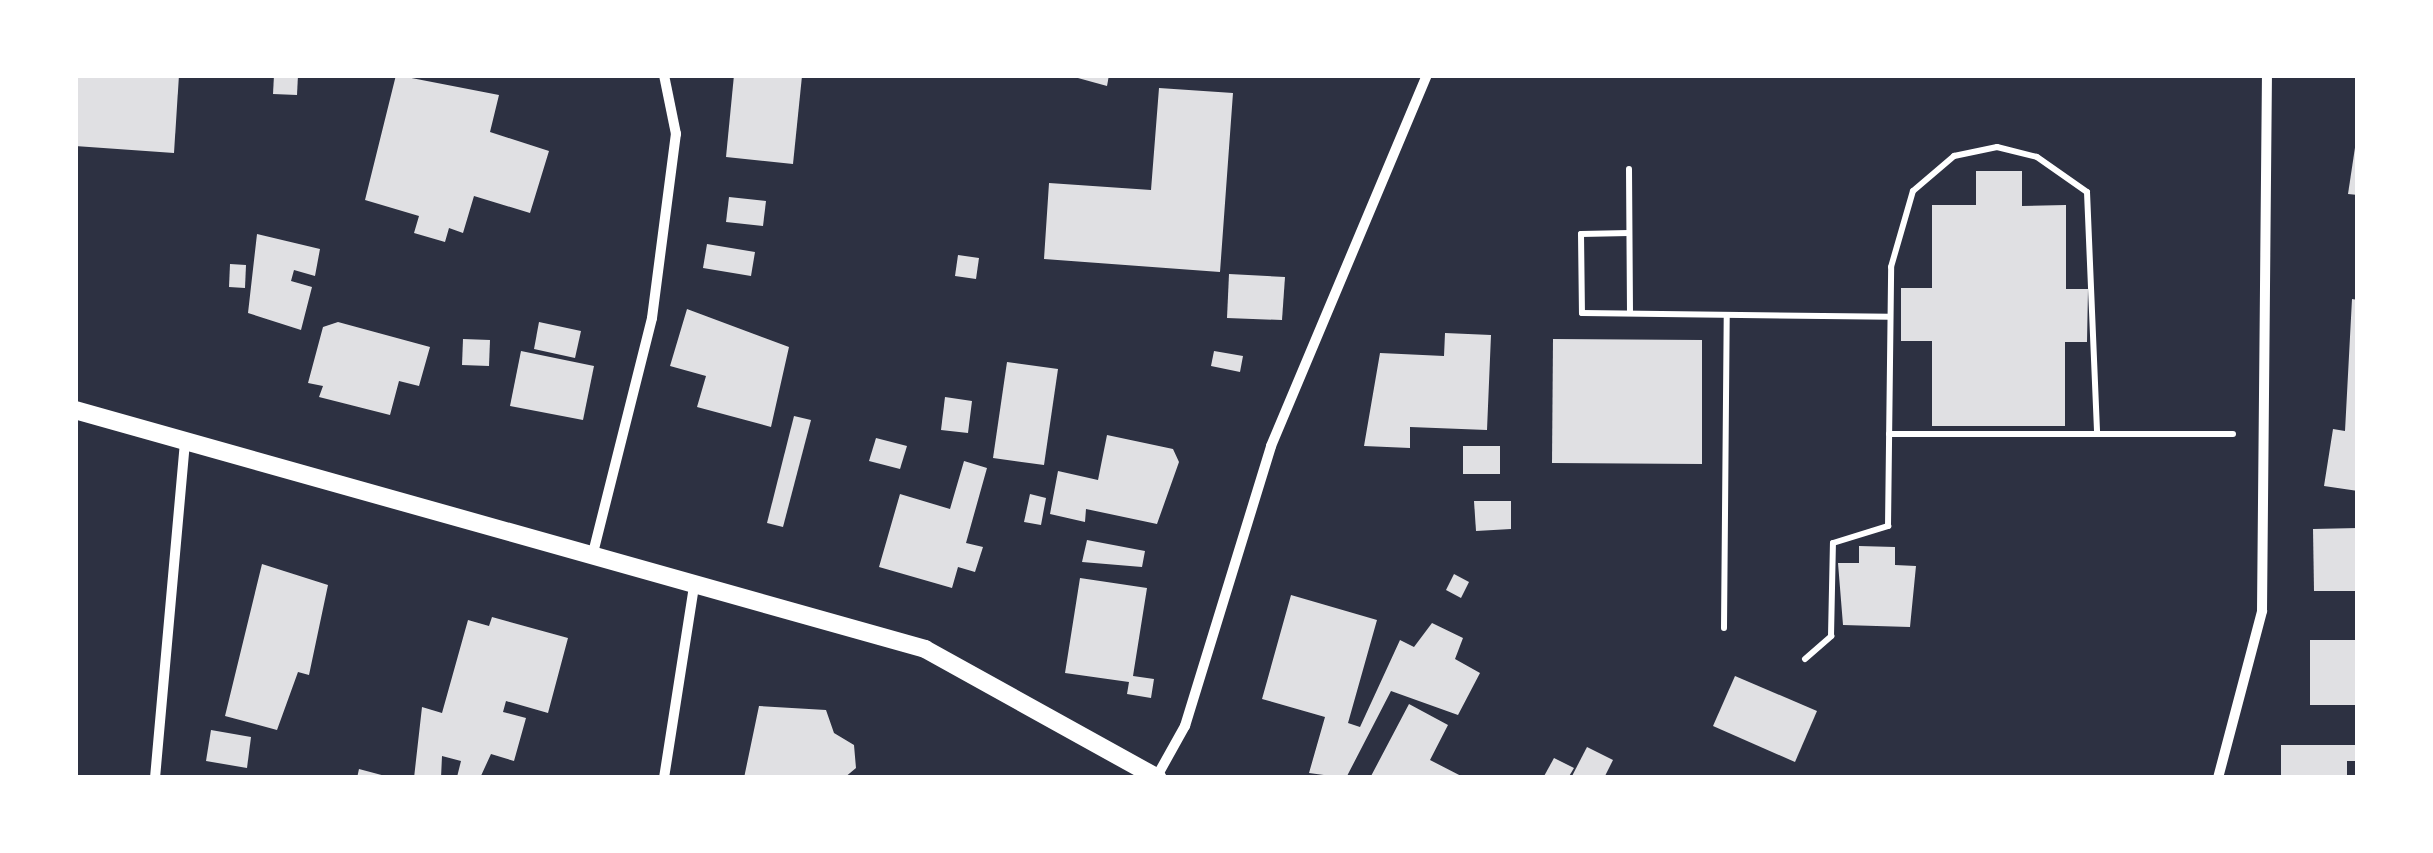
<!DOCTYPE html>
<style>
body{margin:0}
#map{position:relative;width:2433px;height:853px;overflow:hidden;background:#2d3142;font-family:"Times New Roman",serif}
div>[style]{position:absolute}
.building>*{inset:0;background:#e0e0e3}
.path>*{height:6px;margin:-3px;padding:0 3px;transform-origin:3px;border-radius:3px;background:#fff}
.minor>*{height:10px;margin:-5px;padding:0 5px;transform-origin:5px;border-radius:5px;background:#fff}
.tertiary>*{height:18px;margin:-9px;padding:0 9px;transform-origin:9px;border-radius:9px;background:#fff}
span{translate:-50% -50%;white-space:nowrap;text-align:center;line-height:1.15;-webkit-text-stroke:10px #fff;paint-order:stroke}
.frame{position:absolute;inset:0;border:78px solid #fff;pointer-events:none}
</style>
<div id="map">
<div class="building">
<div style="clip-path:polygon(75px 75px,179px 75px,174px 153px,75px 146px)"></div>
<div style="clip-path:polygon(274px 75px,298px 75px,297px 95px,273px 94px)"></div>
<div style="clip-path:polygon(396px 75px,499px 95px,490px 132px,549px 151px,530px 213px,474px 196px,463px 233px,449px 228px,445px 242px,414px 233px,419px 216px,365px 200px)"></div>
<div style="clip-path:polygon(734px 75px,802px 76px,793px 164px,726px 157px)"></div>
<div style="clip-path:polygon(1067px 75px,1109px 75px,1107px 86px)"></div>
<div style="clip-path:polygon(1159px 88px,1233px 93px,1220px 272px,1044px 259px,1049px 183px,1151px 190px)"></div>
<div style="clip-path:polygon(2356px 141px,2358px 141px,2358px 195px,2348px 194px)"></div>
<div style="clip-path:polygon(1976px 171px,2022px 171px,2022px 206px,2066px 205px,2066px 289px,2088px 289px,2087px 342px,2065px 342px,2065px 426px,1932px 426px,1932px 341px,1901px 341px,1901px 288px,1932px 288px,1932px 205px,1976px 205px)"></div>
<div style="clip-path:polygon(729px 197px,766px 201px,763px 226px,726px 222px)"></div>
<div style="clip-path:polygon(257px 234px,320px 249px,315px 276px,294px 270px,291px 281px,312px 287px,301px 330px,248px 313px)"></div>
<div style="clip-path:polygon(707px 244px,755px 252px,751px 276px,703px 268px)"></div>
<div style="clip-path:polygon(958px 255px,979px 258px,976px 279px,955px 276px)"></div>
<div style="clip-path:polygon(230px 264px,246px 265px,245px 288px,229px 287px)"></div>
<div style="clip-path:polygon(1229px 274px,1285px 277px,1282px 320px,1227px 318px)"></div>
<div style="clip-path:polygon(2352px 299px,2358px 300px,2358px 491px,2324px 486px,2333px 429px,2345px 431px)"></div>
<div style="clip-path:polygon(687px 309px,789px 347px,771px 427px,697px 407px,706px 376px,670px 366px)"></div>
<div style="clip-path:polygon(338px 322px,430px 347px,419px 386px,399px 381px,390px 415px,319px 397px,323px 386px,308px 383px,323px 327px)"></div>
<div style="clip-path:polygon(539px 322px,581px 331px,575px 358px,534px 349px)"></div>
<div style="clip-path:polygon(1445px 333px,1491px 335px,1487px 430px,1410px 427px,1410px 448px,1364px 446px,1380px 353px,1444px 356px)"></div>
<div style="clip-path:polygon(463px 339px,490px 340px,489px 366px,462px 365px)"></div>
<div style="clip-path:polygon(1553px 339px,1702px 340px,1702px 464px,1552px 463px)"></div>
<div style="clip-path:polygon(521px 351px,594px 366px,583px 420px,510px 406px)"></div>
<div style="clip-path:polygon(1214px 351px,1243px 356px,1240px 372px,1211px 366px)"></div>
<div style="clip-path:polygon(1007px 362px,1058px 369px,1044px 465px,993px 458px)"></div>
<div style="clip-path:polygon(945px 397px,972px 401px,968px 433px,941px 430px)"></div>
<div style="clip-path:polygon(794px 416px,811px 420px,783px 527px,767px 523px)"></div>
<div style="clip-path:polygon(1107px 435px,1173px 449px,1179px 462px,1157px 524px,1086px 509px,1085px 522px,1050px 514px,1058px 471px,1098px 480px)"></div>
<div style="clip-path:polygon(876px 438px,907px 446px,900px 469px,869px 461px)"></div>
<div style="clip-path:polygon(1463px 446px,1500px 446px,1500px 474px,1463px 474px)"></div>
<div style="clip-path:polygon(964px 461px,987px 468px,966px 543px,983px 547px,975px 572px,958px 567px,952px 588px,879px 567px,900px 494px,950px 509px)"></div>
<div style="clip-path:polygon(1030px 494px,1046px 498px,1041px 525px,1024px 522px)"></div>
<div style="clip-path:polygon(1474px 501px,1511px 501px,1511px 529px,1476px 531px)"></div>
<div style="clip-path:polygon(2358px 528px,2358px 591px,2314px 591px,2313px 529px)"></div>
<div style="clip-path:polygon(1087px 540px,1145px 551px,1142px 567px,1082px 562px)"></div>
<div style="clip-path:polygon(1859px 546px,1895px 547px,1895px 565px,1916px 566px,1910px 627px,1843px 625px,1838px 563px,1859px 563px)"></div>
<div style="clip-path:polygon(262px 564px,328px 585px,309px 675px,298px 672px,277px 730px,225px 716px)"></div>
<div style="clip-path:polygon(1454px 574px,1469px 582px,1461px 598px,1446px 590px)"></div>
<div style="clip-path:polygon(1080px 578px,1147px 588px,1133px 676px,1154px 679px,1151px 698px,1127px 694px,1129px 682px,1065px 673px)"></div>
<div style="clip-path:polygon(1291px 595px,1377px 620px,1348px 723px,1360px 727px,1400px 640px,1414px 647px,1432px 623px,1463px 638px,1455px 659px,1480px 673px,1458px 715px,1391px 691px,1346px 778px,1309px 773px,1325px 717px,1262px 699px)"></div>
<div style="clip-path:polygon(492px 617px,568px 638px,548px 713px,506px 701px,503px 712px,526px 718px,514px 761px,491px 754px,480px 778px,457px 777px,461px 761px,442px 756px,441px 778px,414px 778px,422px 707px,442px 713px,468px 620px,489px 626px)"></div>
<div style="clip-path:polygon(2310px 640px,2358px 640px,2358px 705px,2310px 705px)"></div>
<div style="clip-path:polygon(1735px 676px,1817px 711px,1795px 762px,1713px 726px)"></div>
<div style="clip-path:polygon(1409px 704px,1448px 725px,1430px 760px,1465px 778px,1370px 778px)"></div>
<div style="clip-path:polygon(759px 706px,826px 710px,834px 733px,854px 745px,856px 768px,844px 778px,744px 778px)"></div>
<div style="clip-path:polygon(211px 730px,251px 737px,247px 768px,206px 761px)"></div>
<div style="clip-path:polygon(2281px 745px,2358px 745px,2358px 761px,2347px 761px,2347px 778px,2281px 778px)"></div>
<div style="clip-path:polygon(1587px 747px,1613px 760px,1604px 778px,1571px 778px)"></div>
<div style="clip-path:polygon(1554px 758px,1574px 768px,1568px 778px,1543px 778px)"></div>
<div style="clip-path:polygon(359px 769px,389px 777px,389px 778px,357px 778px)"></div>
</div>
<div class="path">
<div style="left:1629px;top:169px;width:144px;rotate:89.6deg"></div>
<div style="left:1629px;top:233px;width:48px;rotate:178.8deg"></div>
<div style="left:1581px;top:234px;width:79px;rotate:89.3deg"></div>
<div style="left:1582px;top:313px;width:308px;rotate:0.7deg"></div>
<div style="left:1889px;top:434px;width:344px"></div>
<div style="left:1724px;top:628px;width:313px;rotate:-89.5deg"></div>
<div style="left:1805px;top:659px;width:35px;rotate:-41deg"></div>
<div style="left:1831px;top:636px;width:93px;rotate:-88.8deg"></div>
<div style="left:1833px;top:543px;width:58px;rotate:-17.2deg"></div>
<div style="left:1888px;top:526px;width:259px;rotate:-89.3deg"></div>
<div style="left:1891px;top:267px;width:79px;rotate:-73.9deg"></div>
<div style="left:1913px;top:191px;width:54px;rotate:-40.5deg"></div>
<div style="left:1954px;top:156px;width:44px;rotate:-11.8deg"></div>
<div style="left:1997px;top:147px;width:41px;rotate:14deg"></div>
<div style="left:2037px;top:157px;width:61px;rotate:35deg"></div>
<div style="left:2087px;top:192px;width:242px;rotate:87.6deg"></div>
</div>
<div class="minor">
<div style="left:594px;top:549px;width:238px;rotate:-75.9deg"></div>
<div style="left:652px;top:318px;width:186px;rotate:-82.6deg"></div>
<div style="left:676px;top:134px;width:60px;rotate:-101.5deg"></div>
<div style="left:155px;top:778px;width:340px;rotate:-84.9deg"></div>
<div style="left:664px;top:778px;width:199px;rotate:-81.1deg"></div>
<div style="left:1156px;top:778px;width:60px;rotate:-60.9deg"></div>
<div style="left:1185px;top:726px;width:293px;rotate:-72.9deg"></div>
<div style="left:1271px;top:446px;width:402px;rotate:-67.2deg"></div>
<div style="left:2218px;top:778px;width:173px;rotate:-75.2deg"></div>
<div style="left:2262px;top:611px;width:536px;rotate:-89.47deg"></div>
</div>
<div class="tertiary">
<div style="left:75px;top:410px;width:883px;rotate:15.7deg"></div>
<div style="left:925px;top:649px;width:266px;rotate:29deg"></div>
</div>
<div class="frame"></div>
</div>
